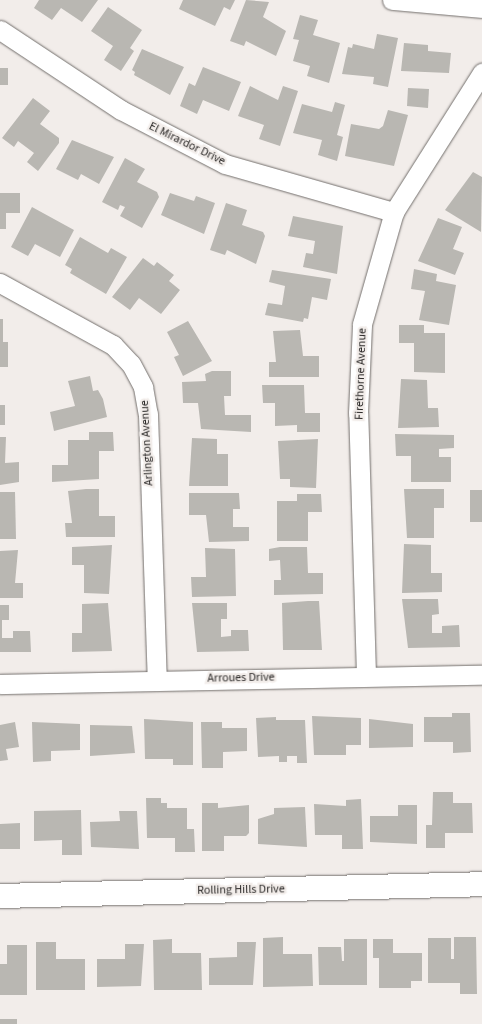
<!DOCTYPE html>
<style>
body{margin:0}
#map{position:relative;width:482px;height:1024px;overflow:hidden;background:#f2edea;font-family:"Source Sans 3",sans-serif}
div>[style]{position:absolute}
.building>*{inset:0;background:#b9b7b2}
.roads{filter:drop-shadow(0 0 1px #736f6c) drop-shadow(0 0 1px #736f6c)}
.minor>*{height:19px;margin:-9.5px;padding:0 9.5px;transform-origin:9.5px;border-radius:9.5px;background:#fff}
.tertiary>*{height:24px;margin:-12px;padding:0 12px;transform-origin:12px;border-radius:12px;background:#fff}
span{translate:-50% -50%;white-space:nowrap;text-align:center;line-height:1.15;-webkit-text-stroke:4.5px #f2edea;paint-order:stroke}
.street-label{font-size:12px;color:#282625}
</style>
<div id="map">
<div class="building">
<div style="clip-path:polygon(39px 0,98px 0,82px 22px,61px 8px,52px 20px,34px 8px)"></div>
<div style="clip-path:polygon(183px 0,235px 0,230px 10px,224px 7px,215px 26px,179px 9px)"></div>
<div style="clip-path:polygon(246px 0,269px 2px,263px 17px,286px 31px,276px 56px,246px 41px,244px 46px,230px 41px)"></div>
<div style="clip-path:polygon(108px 7px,142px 30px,130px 48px,134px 51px,121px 71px,104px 60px,113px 46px,91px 31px)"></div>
<div style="clip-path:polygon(300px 15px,318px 20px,313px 35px,340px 43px,329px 83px,307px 76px,310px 66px,293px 61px,299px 40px,293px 39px)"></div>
<div style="clip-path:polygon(377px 34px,398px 38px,388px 87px,373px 84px,374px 77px,342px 74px,348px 47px,352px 48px,353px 44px,374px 49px)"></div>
<div style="clip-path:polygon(404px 43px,428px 45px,428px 51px,451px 53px,449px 73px,401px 71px)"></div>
<div style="clip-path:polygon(142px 49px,184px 67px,170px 95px,134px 75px,135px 72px,132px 70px)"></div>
<div style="clip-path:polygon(203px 67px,241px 82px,229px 111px,203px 100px,197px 114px,180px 106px,189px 83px,195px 86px)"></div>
<div style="clip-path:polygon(0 68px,8px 68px,8px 85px,0 85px)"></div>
<div style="clip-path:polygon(250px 86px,278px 100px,283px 86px,298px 91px,280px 146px,259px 139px,264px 125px,238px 116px)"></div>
<div style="clip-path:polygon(408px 88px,429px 89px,428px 108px,407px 106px)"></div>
<div style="clip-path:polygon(33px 98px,50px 111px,40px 124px,59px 138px,59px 143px,38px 171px,27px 162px,34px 153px,18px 141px,14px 147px,2px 138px)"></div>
<div style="clip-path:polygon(335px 102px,345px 105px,337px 135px,343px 137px,337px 161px,318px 155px,322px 140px,293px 133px,302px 104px,332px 112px)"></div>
<div style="clip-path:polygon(388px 110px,408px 115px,394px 166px,345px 156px,351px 124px,379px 129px,383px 126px)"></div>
<div style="clip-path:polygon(72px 140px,114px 157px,99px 184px,81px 174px,78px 180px,56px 169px)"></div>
<div style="clip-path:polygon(125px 158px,145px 169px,137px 182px,157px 192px,159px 197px,142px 228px,120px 216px,125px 207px,120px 205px,118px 210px,102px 202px)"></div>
<div style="clip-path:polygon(473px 172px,482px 177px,481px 232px,445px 210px)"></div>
<div style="clip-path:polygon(0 193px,20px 193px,20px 213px,6px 213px,6px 229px,0 229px)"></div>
<div style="clip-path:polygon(170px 193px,194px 201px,196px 196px,215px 203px,204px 234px,161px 215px)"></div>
<div style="clip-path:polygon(226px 203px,247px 210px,242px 225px,263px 232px,265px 236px,256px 264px,227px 250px,225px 255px,210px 250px)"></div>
<div style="clip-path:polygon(32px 207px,74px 230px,60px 257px,35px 244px,28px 256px,11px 247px)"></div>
<div style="clip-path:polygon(293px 216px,343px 226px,337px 274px,303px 267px,306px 253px,313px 254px,315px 241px,288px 236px)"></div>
<div style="clip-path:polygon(438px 218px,462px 227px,453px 249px,464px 253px,455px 275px,418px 261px)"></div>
<div style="clip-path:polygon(80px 237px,108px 253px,111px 248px,127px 257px,106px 294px,70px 273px,72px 269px,65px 265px)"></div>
<div style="clip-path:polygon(143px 258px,154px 266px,157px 262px,174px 275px,169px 281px,180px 290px,161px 314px,139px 298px,130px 310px,112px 297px)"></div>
<div style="clip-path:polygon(414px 269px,437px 274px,436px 281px,456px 285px,449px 325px,419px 320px,425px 291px,411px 289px)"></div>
<div style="clip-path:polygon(272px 270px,331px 279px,327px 300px,312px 297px,308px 319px,304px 318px,303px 322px,265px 315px,268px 303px,282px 305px,285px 286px,269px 282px)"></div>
<div style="clip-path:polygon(0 319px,3px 319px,3px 342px,8px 342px,8px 367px,0 367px)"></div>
<div style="clip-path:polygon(188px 321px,212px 361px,183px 376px,174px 357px,179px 355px,167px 332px)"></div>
<div style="clip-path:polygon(399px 325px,424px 325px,424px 333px,445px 333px,445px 373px,414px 372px,414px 343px,399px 343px)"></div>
<div style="clip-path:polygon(300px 330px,303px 356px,319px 356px,319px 377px,269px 377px,269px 362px,276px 362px,273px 331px)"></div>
<div style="clip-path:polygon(212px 371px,231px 371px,231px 396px,224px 396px,225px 415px,251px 415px,251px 432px,201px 429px,198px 403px,183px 403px,182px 382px,206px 381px,205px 374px)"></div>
<div style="clip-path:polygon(90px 376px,93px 391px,98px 390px,103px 399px,107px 417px,54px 431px,50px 412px,75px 406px,68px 381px)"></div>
<div style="clip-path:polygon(401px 379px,427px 380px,428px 408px,438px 408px,439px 427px,398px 428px)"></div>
<div style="clip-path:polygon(262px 385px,304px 385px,305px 413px,320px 413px,320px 432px,297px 432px,297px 425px,275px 426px,275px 403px,263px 403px)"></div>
<div style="clip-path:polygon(0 405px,5px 405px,5px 425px,0 425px)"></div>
<div style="clip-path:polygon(89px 432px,113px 432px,114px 451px,99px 451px,99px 479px,52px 482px,52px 465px,68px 465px,68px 440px,89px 440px)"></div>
<div style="clip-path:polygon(395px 434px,454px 435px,454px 448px,439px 449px,439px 457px,451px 457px,451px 482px,411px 482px,411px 456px,396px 456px)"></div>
<div style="clip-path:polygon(0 437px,6px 437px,5px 463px,19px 462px,19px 482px,0 485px)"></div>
<div style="clip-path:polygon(192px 438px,217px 439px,217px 454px,228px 454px,228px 486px,189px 486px)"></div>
<div style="clip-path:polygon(318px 439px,316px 488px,290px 487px,290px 479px,280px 479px,278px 441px)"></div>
<div style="clip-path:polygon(86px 489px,99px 489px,99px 516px,115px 516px,115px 537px,66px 537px,65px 523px,72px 523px,68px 491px)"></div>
<div style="clip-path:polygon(404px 489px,444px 489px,444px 508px,434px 508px,434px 538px,407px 538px)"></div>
<div style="clip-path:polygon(470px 490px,482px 490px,482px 522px,470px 522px)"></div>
<div style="clip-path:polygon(0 492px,15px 492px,16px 539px,0 539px)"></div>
<div style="clip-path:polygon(189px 493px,239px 493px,240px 509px,233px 509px,233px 527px,249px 527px,249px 541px,209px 542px,206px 515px,189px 515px)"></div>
<div style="clip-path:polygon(297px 494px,321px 494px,322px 512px,308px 512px,308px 541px,277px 541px,277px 501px,297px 501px)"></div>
<div style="clip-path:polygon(404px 544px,431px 545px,431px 573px,442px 573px,442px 592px,402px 593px)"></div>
<div style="clip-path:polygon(112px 545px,109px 594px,84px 593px,84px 565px,72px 565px,72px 547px)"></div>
<div style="clip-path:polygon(280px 547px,307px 547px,308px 573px,323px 573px,323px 594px,274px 595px,274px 580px,281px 580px,280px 560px,269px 561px,269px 549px)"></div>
<div style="clip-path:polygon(205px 548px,235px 549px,236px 596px,192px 597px,191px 577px,206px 577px)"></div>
<div style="clip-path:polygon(18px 550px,15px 583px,23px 583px,23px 598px,0 598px,0 551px)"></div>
<div style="clip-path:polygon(402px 599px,438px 599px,439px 614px,432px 615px,432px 633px,442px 633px,442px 626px,459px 625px,460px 647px,408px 648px)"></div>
<div style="clip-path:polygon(308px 601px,319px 601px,322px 650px,283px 650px,282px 603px)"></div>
<div style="clip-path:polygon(108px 603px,112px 651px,72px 652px,72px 633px,82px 633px,82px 604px)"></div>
<div style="clip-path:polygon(192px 603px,227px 603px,227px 619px,221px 619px,221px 637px,231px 636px,231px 630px,248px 630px,249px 651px,197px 652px)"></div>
<div style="clip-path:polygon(0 605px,9px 605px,9px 620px,2px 620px,2px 638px,13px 638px,13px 631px,30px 631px,31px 652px,0 652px)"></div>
<div style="clip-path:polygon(452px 713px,470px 713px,471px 752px,453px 753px,453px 742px,424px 742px,424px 717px,452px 717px)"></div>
<div style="clip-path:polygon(312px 716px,361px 718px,361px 745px,346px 745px,346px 755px,314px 755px)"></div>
<div style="clip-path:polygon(276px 717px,276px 720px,305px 720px,307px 763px,297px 763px,297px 756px,287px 756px,287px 762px,279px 762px,279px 756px,258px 757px,256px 718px)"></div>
<div style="clip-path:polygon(144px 719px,193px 722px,193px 765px,173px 765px,173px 759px,145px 759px)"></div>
<div style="clip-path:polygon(369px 719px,413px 724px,413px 747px,369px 748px)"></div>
<div style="clip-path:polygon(15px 722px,19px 747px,6px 749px,8px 760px,0 761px,0 725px)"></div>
<div style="clip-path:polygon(32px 722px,80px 724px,80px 750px,51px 751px,51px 761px,33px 762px)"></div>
<div style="clip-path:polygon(201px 722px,222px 722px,222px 728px,247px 728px,247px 751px,223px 752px,223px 768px,202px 768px)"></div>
<div style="clip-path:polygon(90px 725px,132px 726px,135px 753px,90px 756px)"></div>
<div style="clip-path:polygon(433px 792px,453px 792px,453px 803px,472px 803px,473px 833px,445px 833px,445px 848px,426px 848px,426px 825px,432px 825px)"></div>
<div style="clip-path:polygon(146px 798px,161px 798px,161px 803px,167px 803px,167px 808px,187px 808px,187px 829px,194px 829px,195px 852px,175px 852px,175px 838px,147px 838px)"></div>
<div style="clip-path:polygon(361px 799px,363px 849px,342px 849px,342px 835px,315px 835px,314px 804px,346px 806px,346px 800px)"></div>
<div style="clip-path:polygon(202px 803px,218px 803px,218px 808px,249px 805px,249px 833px,246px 836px,224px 836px,224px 851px,202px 851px)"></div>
<div style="clip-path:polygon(398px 805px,417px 805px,417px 844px,370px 842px,370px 816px,398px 816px)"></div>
<div style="clip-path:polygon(305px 807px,307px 847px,258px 844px,258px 819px,274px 814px,274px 808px)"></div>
<div style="clip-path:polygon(81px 810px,82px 855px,62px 855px,62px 840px,34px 841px,34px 811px)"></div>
<div style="clip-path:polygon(119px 811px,137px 811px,139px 849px,91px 847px,90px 822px,120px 821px)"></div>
<div style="clip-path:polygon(20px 823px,20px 849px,0 849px,0 824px)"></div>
<div style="clip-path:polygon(283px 937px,283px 954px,312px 954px,313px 986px,263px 987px,263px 938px)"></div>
<div style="clip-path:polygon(454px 937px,476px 937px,477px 994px,460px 994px,460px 983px,428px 983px,428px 938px,451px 938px,451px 959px,454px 959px)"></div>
<div style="clip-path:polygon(172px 939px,172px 953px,201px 953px,202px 990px,154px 990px,153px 940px)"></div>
<div style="clip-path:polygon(344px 939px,367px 939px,367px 985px,319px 985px,318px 947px,341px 947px,342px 961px,344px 961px)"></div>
<div style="clip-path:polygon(373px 939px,393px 939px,393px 953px,422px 953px,422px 981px,411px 981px,411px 988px,379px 988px,379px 958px,373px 958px)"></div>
<div style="clip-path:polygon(36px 942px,56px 942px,56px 959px,85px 959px,85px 990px,36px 990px)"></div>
<div style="clip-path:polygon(237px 942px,256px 942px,253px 985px,209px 985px,209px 958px,237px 957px)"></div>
<div style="clip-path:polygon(125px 944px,144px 944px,141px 986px,97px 987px,97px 959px,125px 959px)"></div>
<div style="clip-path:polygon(7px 945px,27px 945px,27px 995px,0 995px,0 964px,7px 964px)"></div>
<div style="clip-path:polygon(0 1019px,17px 1019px,17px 1024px,0 1024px)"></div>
</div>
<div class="roads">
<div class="minor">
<div style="left:392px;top:0;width:90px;rotate:5.1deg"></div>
<div style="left:0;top:30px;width:145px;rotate:33.5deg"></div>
<div style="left:121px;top:110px;width:117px;rotate:27.4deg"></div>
<div style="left:225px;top:164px;width:176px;rotate:15.9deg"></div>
<div style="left:0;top:283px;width:129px;rotate:28.8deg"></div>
<div style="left:113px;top:345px;width:26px;rotate:47deg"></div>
<div style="left:131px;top:364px;width:26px;rotate:62deg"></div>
<div style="left:143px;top:387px;width:27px;rotate:80deg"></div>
<div style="left:148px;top:414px;width:266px;rotate:88.1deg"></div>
<div style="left:366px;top:675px;width:262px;rotate:-91.7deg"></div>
<div style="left:358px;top:413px;width:89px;rotate:-87.4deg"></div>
<div style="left:362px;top:324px;width:116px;rotate:-74.1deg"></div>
<div style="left:394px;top:212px;width:165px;rotate:-57.7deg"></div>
<div style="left:0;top:684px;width:482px;rotate:-1.1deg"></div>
</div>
<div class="tertiary">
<div style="left:0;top:896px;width:482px;rotate:-1.4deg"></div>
</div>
</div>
<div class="street-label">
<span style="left:187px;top:144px;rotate:26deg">El Mirardor Drive</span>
<span style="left:361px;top:374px;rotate:-88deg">Firethorne Avenue</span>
<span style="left:147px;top:443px;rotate:-93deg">Arlington Avenue</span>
<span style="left:241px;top:678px;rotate:-1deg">Arroues Drive</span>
<span style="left:241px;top:890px;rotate:-1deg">Rolling Hills Drive</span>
</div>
</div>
